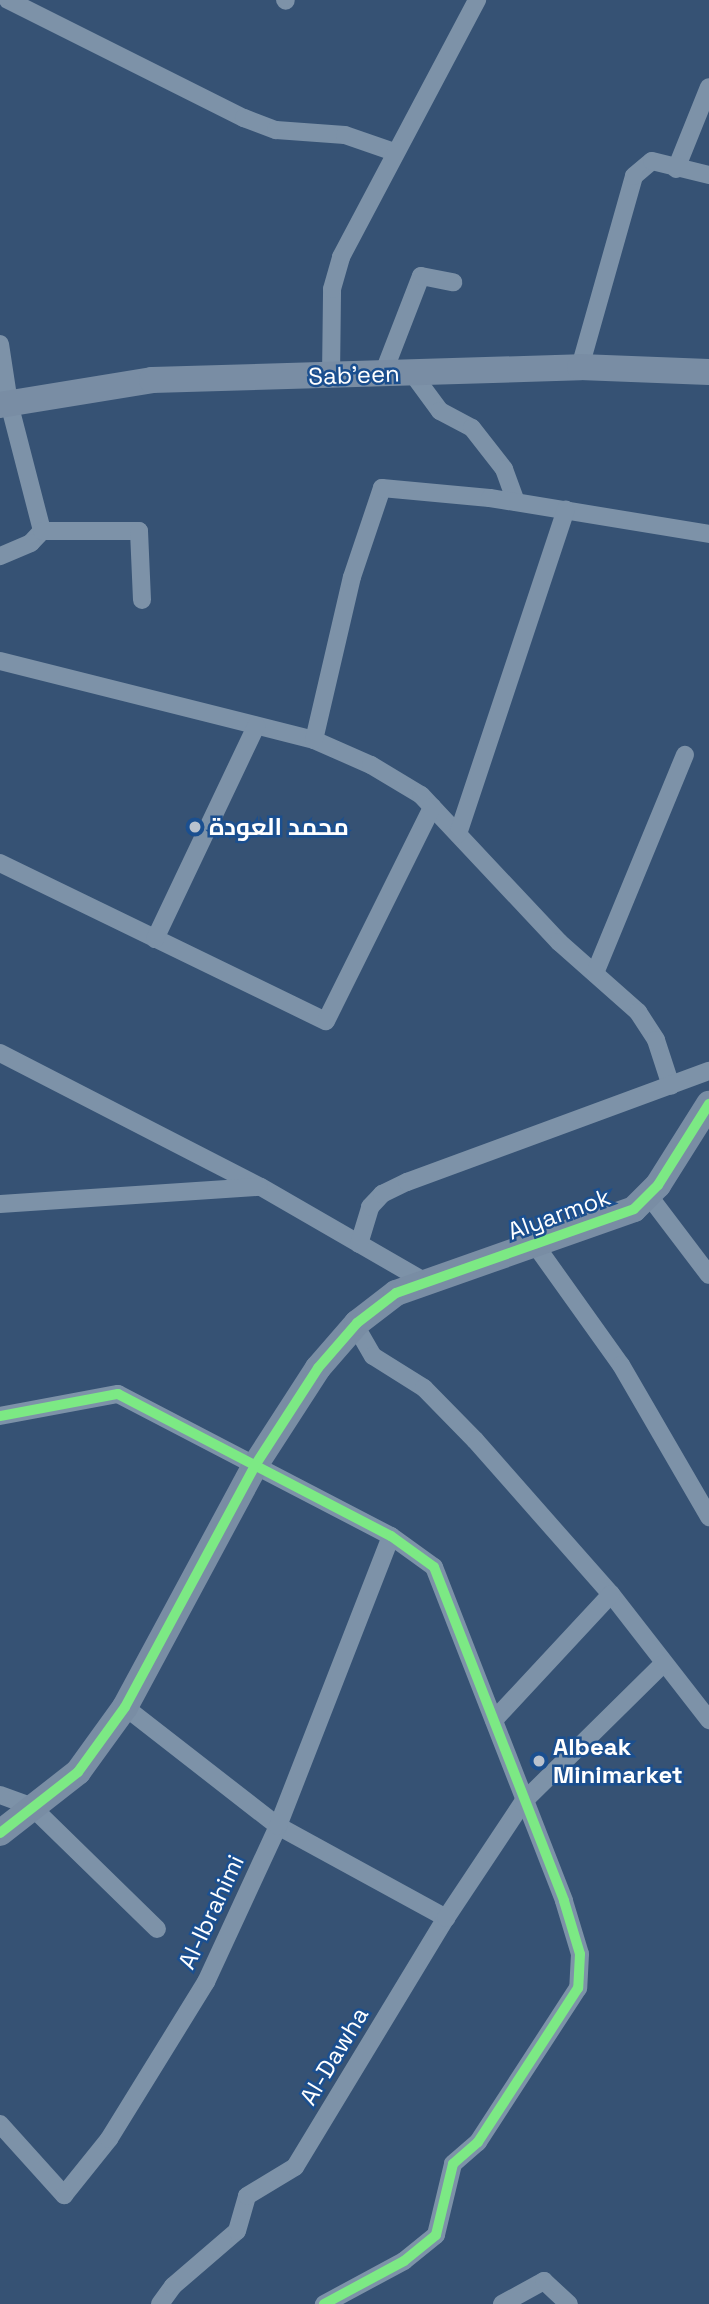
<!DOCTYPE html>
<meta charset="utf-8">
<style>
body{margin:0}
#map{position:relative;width:709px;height:2304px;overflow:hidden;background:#365274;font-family:"Space Grotesk",Cairo,sans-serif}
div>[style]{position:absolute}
.street>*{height:18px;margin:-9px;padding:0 9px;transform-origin:9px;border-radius:9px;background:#7d92a8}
.secondary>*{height:26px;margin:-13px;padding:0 13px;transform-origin:13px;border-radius:13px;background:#798da4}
.cycleway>*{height:10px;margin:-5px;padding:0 5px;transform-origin:5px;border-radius:5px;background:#7ce984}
.dots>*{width:19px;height:19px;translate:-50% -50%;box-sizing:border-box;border:4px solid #1b4f8f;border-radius:50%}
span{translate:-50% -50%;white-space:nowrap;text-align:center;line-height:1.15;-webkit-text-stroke:5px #1b4f8f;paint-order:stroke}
.street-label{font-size:24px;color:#fff}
.poi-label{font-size:24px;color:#fff;font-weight:700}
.left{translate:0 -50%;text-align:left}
</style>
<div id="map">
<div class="street">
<div style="left:8px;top:0;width:264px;rotate:26.6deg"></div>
<div style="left:244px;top:118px;width:34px;rotate:21deg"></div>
<div style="left:276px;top:130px;width:69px;rotate:4.1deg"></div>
<div style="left:345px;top:135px;width:52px;rotate:19.1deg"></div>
<div style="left:285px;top:0;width:1px;rotate:45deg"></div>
<div style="left:676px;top:169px;width:88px;rotate:-68.1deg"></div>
<div style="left:0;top:344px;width:60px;rotate:81.3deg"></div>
<div style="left:9px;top:403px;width:132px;rotate:75.5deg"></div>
<div style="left:42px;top:531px;width:16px;rotate:133deg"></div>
<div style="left:31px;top:543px;width:34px;rotate:157deg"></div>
<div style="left:580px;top:367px;width:198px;rotate:-74.2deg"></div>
<div style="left:634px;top:176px;width:23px;rotate:-40deg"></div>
<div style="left:652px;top:161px;width:59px;rotate:13.8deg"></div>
<div style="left:412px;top:373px;width:47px;rotate:53.6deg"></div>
<div style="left:440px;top:411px;width:36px;rotate:28deg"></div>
<div style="left:472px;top:428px;width:52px;rotate:52deg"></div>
<div style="left:504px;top:469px;width:35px;rotate:70deg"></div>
<div style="left:383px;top:374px;width:105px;rotate:-68.8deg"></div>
<div style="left:421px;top:276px;width:33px;rotate:11deg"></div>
<div style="left:331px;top:376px;width:87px;rotate:-89.3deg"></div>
<div style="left:332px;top:289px;width:33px;rotate:-74deg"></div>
<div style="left:341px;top:257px;width:291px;rotate:-62.1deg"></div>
<div style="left:42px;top:531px;width:97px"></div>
<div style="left:139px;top:531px;width:69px;rotate:87.5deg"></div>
<div style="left:0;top:661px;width:324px;rotate:14.1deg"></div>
<div style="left:314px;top:740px;width:62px;rotate:23.7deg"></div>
<div style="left:371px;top:765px;width:58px;rotate:31deg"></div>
<div style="left:421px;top:795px;width:202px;rotate:46.8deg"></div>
<div style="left:559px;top:942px;width:106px;rotate:41.5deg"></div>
<div style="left:638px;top:1012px;width:33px;rotate:57deg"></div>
<div style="left:656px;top:1040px;width:48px;rotate:71.9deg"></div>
<div style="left:314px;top:740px;width:167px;rotate:-76.9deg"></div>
<div style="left:352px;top:577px;width:94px;rotate:-71.4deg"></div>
<div style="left:382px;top:488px;width:108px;rotate:5.3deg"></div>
<div style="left:490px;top:498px;width:222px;rotate:9.3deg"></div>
<div style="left:458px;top:834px;width:342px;rotate:-71.6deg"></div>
<div style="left:0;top:863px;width:362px;rotate:25.9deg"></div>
<div style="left:326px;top:1021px;width:239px;rotate:-63.6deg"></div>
<div style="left:155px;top:939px;width:236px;rotate:-64.6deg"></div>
<div style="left:595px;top:973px;width:236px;rotate:-67.6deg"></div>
<div style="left:0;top:1053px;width:293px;rotate:27.2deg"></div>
<div style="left:261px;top:1187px;width:192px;rotate:30deg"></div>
<div style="left:649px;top:1196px;width:99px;rotate:52.8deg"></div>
<div style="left:0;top:1204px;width:259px;rotate:-3.8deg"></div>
<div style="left:359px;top:1244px;width:39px;rotate:-73deg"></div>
<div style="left:370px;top:1207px;width:18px;rotate:-47deg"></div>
<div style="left:382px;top:1194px;width:28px;rotate:-26deg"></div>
<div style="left:407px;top:1182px;width:322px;rotate:-20.2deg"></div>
<div style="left:536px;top:1246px;width:146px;rotate:54.5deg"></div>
<div style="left:621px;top:1365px;width:176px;rotate:59.9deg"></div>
<div style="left:355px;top:1325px;width:36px;rotate:60deg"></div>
<div style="left:373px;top:1356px;width:60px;rotate:32.1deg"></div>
<div style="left:424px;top:1388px;width:73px;rotate:45.6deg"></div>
<div style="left:475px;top:1440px;width:205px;rotate:48.6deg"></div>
<div style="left:611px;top:1594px;width:160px;rotate:52.1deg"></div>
<div style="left:0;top:1416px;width:120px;rotate:-10.6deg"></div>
<div style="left:118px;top:1394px;width:308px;rotate:27.5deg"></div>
<div style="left:391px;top:1536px;width:53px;rotate:35.8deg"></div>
<div style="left:434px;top:1567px;width:358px;rotate:68.7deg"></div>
<div style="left:564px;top:1901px;width:55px;rotate:73.2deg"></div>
<div style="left:580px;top:1954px;width:34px;rotate:93deg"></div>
<div style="left:578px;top:1988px;width:184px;rotate:123deg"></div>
<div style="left:478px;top:2142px;width:33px;rotate:139deg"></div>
<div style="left:453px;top:2164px;width:73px;rotate:103.5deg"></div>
<div style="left:436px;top:2235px;width:41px;rotate:140.9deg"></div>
<div style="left:404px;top:2261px;width:91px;rotate:151.7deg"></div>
<div style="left:125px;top:1707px;width:194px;rotate:37.9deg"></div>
<div style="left:278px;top:1826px;width:192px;rotate:28.7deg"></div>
<div style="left:494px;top:1720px;width:172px;rotate:-47.1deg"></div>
<div style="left:0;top:1795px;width:33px;rotate:20deg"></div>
<div style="left:31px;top:1806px;width:176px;rotate:44.3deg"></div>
<div style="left:0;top:2124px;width:96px;rotate:48deg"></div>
<div style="left:64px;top:2195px;width:72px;rotate:-51.2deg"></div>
<div style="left:109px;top:2139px;width:185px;rotate:-58.3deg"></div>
<div style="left:206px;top:1982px;width:172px;rotate:-65.2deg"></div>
<div style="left:278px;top:1826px;width:311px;rotate:-68.7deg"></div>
<div style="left:160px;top:2304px;width:22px;rotate:-54deg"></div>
<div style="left:173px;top:2286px;width:84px;rotate:-40.7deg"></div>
<div style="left:237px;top:2231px;width:36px;rotate:-74deg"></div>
<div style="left:247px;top:2196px;width:56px;rotate:-31.1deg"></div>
<div style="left:295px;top:2167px;width:291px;rotate:-58.8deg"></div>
<div style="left:446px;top:1918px;width:139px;rotate:-56.4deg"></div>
<div style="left:523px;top:1802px;width:197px;rotate:-44.6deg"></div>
<div style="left:502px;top:2304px;width:48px;rotate:-28.7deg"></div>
<div style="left:544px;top:2281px;width:34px;rotate:43deg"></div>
</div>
<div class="secondary">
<div style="left:0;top:405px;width:154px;rotate:-9.3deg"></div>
<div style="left:152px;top:380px;width:428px;rotate:-1.7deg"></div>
<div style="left:580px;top:367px;width:129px;rotate:2.2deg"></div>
<div style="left:0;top:1833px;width:99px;rotate:-38deg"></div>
<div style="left:78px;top:1772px;width:80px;rotate:-54.1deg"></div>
<div style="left:125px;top:1707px;width:272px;rotate:-61.7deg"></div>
<div style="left:254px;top:1467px;width:118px;rotate:-57.1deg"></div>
<div style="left:318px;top:1368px;width:60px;rotate:-49.1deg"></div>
<div style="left:357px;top:1323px;width:49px;rotate:-37.6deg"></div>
<div style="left:396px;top:1293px;width:252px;rotate:-19.4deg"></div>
<div style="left:634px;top:1209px;width:34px;rotate:-45deg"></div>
<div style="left:658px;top:1185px;width:96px;rotate:-57.8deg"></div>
</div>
<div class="cycleway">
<div style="left:0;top:1416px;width:120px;rotate:-10.6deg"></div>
<div style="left:118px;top:1394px;width:308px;rotate:27.5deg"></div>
<div style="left:391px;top:1536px;width:53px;rotate:35.8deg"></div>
<div style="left:434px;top:1567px;width:358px;rotate:68.7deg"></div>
<div style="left:564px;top:1901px;width:55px;rotate:73.2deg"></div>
<div style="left:580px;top:1954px;width:34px;rotate:93deg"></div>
<div style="left:578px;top:1988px;width:184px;rotate:123deg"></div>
<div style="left:478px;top:2142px;width:33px;rotate:139deg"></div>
<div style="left:453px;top:2164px;width:73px;rotate:103.5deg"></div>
<div style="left:436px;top:2235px;width:41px;rotate:140.9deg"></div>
<div style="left:404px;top:2261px;width:91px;rotate:151.7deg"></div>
<div style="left:0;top:1833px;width:99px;rotate:-38deg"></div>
<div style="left:78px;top:1772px;width:80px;rotate:-54.1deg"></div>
<div style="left:125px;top:1707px;width:272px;rotate:-61.7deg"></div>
<div style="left:254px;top:1467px;width:118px;rotate:-57.1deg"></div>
<div style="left:318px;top:1368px;width:60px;rotate:-49.1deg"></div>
<div style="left:357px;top:1323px;width:49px;rotate:-37.6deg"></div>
<div style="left:396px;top:1293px;width:252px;rotate:-19.4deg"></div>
<div style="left:634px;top:1209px;width:34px;rotate:-45deg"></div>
<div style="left:658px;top:1185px;width:96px;rotate:-57.8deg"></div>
</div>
<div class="dots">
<div style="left:195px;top:827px;background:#b9c2ce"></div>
<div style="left:539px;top:1761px;background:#b9c2ce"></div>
</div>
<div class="street-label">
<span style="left:354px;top:375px;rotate:-2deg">Sab'een</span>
<span style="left:559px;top:1214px;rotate:-20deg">Alyarmok</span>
<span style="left:211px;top:1912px;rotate:-65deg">Al-Ibrahimi</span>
<span style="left:334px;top:2056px;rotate:-59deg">Al-Dawha</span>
</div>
<div class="poi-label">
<span class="left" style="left:209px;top:827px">محمد العودة</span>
<span class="left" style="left:553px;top:1761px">Albeak<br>Minimarket</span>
</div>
</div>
